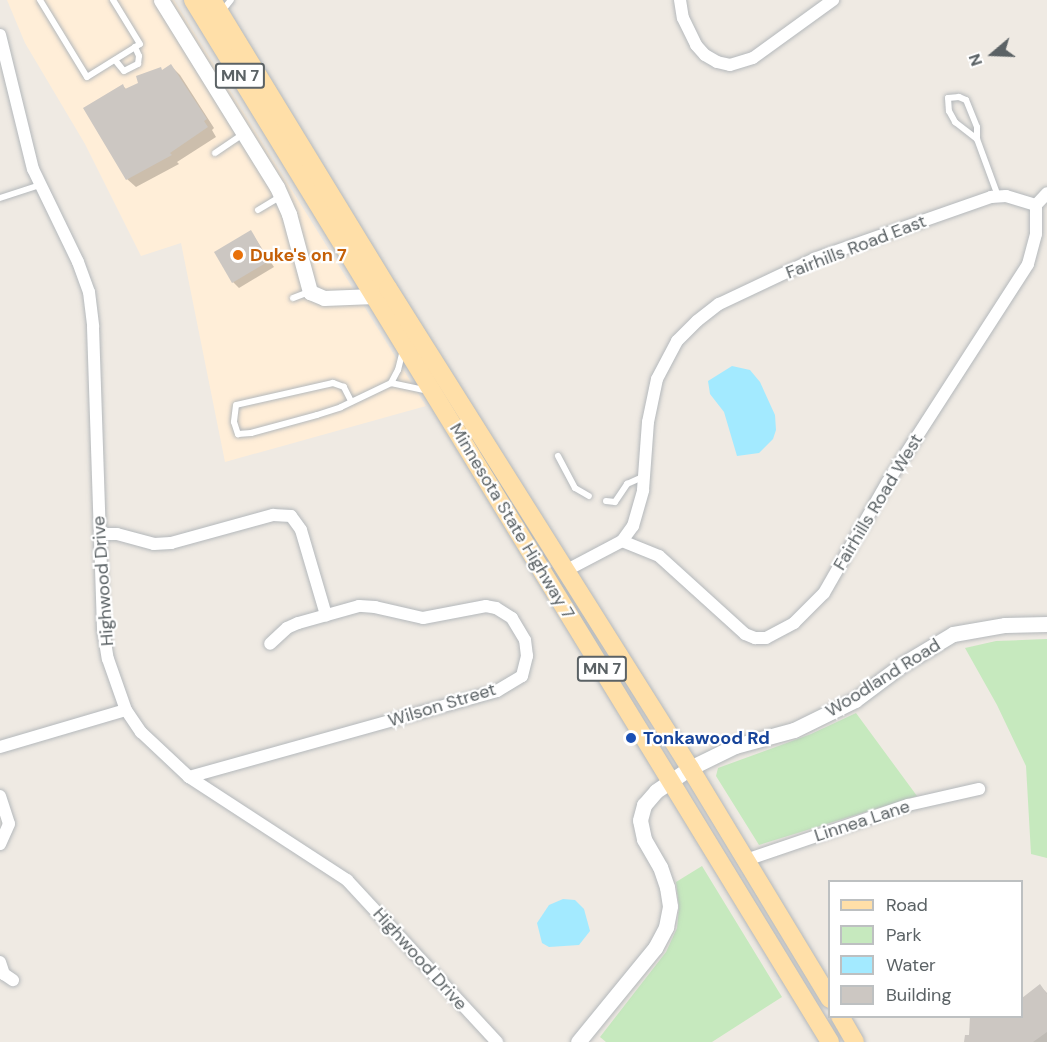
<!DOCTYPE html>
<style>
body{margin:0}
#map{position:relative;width:1047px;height:1042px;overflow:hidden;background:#efeae3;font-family:"DM Sans",sans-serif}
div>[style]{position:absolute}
.commercial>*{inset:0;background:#ffeed8}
.green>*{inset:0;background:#c6e9be}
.water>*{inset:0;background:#a3eaff}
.shadow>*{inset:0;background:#0003}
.building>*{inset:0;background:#ccc7c2}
.roads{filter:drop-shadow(0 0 2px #b4b8bb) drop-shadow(0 0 2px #b4b8bb)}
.service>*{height:6px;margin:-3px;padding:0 3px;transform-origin:3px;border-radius:3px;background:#fff}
.minor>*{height:12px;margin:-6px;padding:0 6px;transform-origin:6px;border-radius:6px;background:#fff}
.tertiary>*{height:15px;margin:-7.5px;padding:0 7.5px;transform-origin:7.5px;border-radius:7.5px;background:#fff}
.primary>*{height:18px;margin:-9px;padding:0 9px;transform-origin:9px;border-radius:9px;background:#ffdfa8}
.dots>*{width:16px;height:16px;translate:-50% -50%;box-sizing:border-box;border:3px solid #fff;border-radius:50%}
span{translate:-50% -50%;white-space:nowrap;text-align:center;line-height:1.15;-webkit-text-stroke:4.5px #fff;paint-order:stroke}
.shield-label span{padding:2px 4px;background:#fff;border:2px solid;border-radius:4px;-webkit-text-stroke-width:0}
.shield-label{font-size:16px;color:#5b6265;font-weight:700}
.street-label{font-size:18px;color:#5b6265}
.food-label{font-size:18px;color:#c56008;font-weight:700}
.left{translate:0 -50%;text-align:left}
.transit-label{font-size:18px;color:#164399;font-weight:700}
.legend{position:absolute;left:828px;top:880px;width:195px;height:138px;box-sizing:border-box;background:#fff;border:2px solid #bdc0c1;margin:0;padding:8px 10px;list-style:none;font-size:18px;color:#5b6265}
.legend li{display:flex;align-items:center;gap:12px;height:30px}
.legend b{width:30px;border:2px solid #bdc0c1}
.north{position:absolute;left:963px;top:24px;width:60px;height:60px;-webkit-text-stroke:4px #fff;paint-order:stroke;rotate:251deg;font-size:16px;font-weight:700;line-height:24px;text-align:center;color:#5b6265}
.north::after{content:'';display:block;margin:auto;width:21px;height:27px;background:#5b6265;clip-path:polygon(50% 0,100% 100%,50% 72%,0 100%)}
</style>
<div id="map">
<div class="commercial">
<div style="clip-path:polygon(7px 0,174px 0,426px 406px,225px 462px,181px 243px,141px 256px,85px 144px,25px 43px)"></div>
</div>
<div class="green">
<div style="clip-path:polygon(1047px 639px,1047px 858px,1031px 854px,1026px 766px,997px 705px,965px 648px,996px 641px)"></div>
<div style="clip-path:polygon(856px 713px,917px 796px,759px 845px,716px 776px,718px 768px,811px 734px)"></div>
<div style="clip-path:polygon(702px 866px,782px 997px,712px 1042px,606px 1042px,600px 1037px,666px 952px,677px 928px,679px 907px,676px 882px)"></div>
</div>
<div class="water">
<div style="clip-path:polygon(732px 366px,750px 370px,760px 382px,775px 415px,776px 430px,773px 439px,759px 453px,737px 456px,724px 412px,710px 394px,708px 381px)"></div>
<div style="clip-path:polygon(563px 899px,575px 900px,584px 909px,590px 931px,579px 945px,549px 947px,542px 943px,537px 923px,549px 905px)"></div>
</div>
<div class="shadow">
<div style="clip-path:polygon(171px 66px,180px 75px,214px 128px,212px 130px,216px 137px,177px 162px,179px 164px,136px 187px,127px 179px,123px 86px,127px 90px)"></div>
<div style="clip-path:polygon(251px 232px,274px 267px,239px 288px,233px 282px)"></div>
<div style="clip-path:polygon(1040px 986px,1047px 993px,1047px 1042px,966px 1042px,1022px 1016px,1022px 1000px)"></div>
</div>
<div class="building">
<div style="clip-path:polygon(171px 64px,207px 119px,204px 121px,208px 127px,170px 153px,172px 155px,126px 180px,83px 108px,123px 84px,125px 89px,138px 83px,136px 76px,161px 67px,162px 70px)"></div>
<div style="clip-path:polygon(251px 230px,269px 261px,232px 283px,214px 252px)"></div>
<div style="clip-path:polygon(1040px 984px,1047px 994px,1047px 1032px,1033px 1042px,964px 1042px,965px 1035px,969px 1035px,970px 1016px,1022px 1016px,1022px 998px)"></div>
</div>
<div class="roads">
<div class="service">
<div style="left:40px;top:0;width:90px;rotate:58.6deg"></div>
<div style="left:87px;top:77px;width:62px;rotate:-31.9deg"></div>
<div style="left:140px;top:44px;width:52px;rotate:-121.5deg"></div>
<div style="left:222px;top:11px;width:14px;rotate:-51deg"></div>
<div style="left:115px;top:60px;width:14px;rotate:51deg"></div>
<div style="left:124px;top:71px;width:16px;rotate:-27deg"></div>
<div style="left:138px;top:64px;width:8px;rotate:-83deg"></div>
<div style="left:139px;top:56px;width:10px;rotate:-114deg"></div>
<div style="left:977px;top:139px;width:12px;rotate:-90deg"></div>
<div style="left:977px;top:127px;width:29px;rotate:-112deg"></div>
<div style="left:966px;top:100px;width:8px;rotate:-157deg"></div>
<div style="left:959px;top:97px;width:11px;rotate:175deg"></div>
<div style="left:948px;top:98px;width:13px;rotate:86deg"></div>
<div style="left:949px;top:111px;width:13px;rotate:61deg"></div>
<div style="left:955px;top:122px;width:28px;rotate:38deg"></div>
<div style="left:977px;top:139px;width:61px;rotate:69.8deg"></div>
<div style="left:215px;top:153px;width:34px;rotate:-34deg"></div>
<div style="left:0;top:198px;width:42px;rotate:-18deg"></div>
<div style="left:258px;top:210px;width:26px;rotate:-31deg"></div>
<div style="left:293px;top:298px;width:17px;rotate:-21deg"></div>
<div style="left:391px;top:383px;width:15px;rotate:-62deg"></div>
<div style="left:398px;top:370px;width:21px;rotate:-76deg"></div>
<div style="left:351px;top:401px;width:16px;rotate:-117deg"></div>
<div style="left:344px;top:387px;width:12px;rotate:-160deg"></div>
<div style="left:333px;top:383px;width:99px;rotate:167.2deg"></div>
<div style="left:236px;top:405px;width:17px;rotate:97deg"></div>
<div style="left:234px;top:422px;width:13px;rotate:72deg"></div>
<div style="left:238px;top:434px;width:13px;rotate:-4deg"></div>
<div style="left:251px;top:433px;width:68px;rotate:-15.3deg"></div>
<div style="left:317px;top:415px;width:25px;rotate:-18deg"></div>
<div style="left:341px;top:407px;width:55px;rotate:-25.6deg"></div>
<div style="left:391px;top:383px;width:35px;rotate:12deg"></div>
<div style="left:558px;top:456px;width:36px;rotate:62deg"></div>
<div style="left:575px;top:488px;width:16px;rotate:30deg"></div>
<div style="left:606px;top:501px;width:9px;rotate:6deg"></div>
<div style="left:615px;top:502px;width:22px;rotate:-56deg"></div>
<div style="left:627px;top:484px;width:17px;rotate:-24deg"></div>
</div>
<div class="minor">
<div style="left:680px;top:0;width:18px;rotate:81deg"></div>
<div style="left:683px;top:18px;width:30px;rotate:64deg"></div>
<div style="left:696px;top:45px;width:13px;rotate:48deg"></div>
<div style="left:705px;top:55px;width:14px;rotate:30deg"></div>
<div style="left:717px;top:62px;width:13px;rotate:13deg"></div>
<div style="left:730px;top:65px;width:24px;rotate:-17deg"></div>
<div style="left:753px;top:58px;width:99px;rotate:-35.9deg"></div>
<div style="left:0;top:35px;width:138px;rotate:76.2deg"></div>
<div style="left:33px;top:169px;width:103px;rotate:64.2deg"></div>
<div style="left:78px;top:262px;width:32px;rotate:70deg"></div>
<div style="left:89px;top:292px;width:35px;rotate:83deg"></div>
<div style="left:93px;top:327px;width:302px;rotate:88.1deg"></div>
<div style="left:103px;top:629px;width:30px;rotate:81deg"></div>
<div style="left:108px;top:659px;width:54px;rotate:70.6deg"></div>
<div style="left:126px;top:710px;width:27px;rotate:56deg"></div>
<div style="left:141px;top:732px;width:66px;rotate:43.2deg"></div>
<div style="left:189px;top:777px;width:189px;rotate:33.1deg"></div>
<div style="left:347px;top:880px;width:221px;rotate:47.2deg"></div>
<div style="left:101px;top:534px;width:16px"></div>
<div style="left:117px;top:534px;width:38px;rotate:15deg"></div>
<div style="left:154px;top:544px;width:17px;rotate:-3deg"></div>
<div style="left:171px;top:543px;width:106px;rotate:-15.4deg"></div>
<div style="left:273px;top:515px;width:18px;rotate:3deg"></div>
<div style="left:291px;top:516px;width:17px;rotate:54deg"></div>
<div style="left:301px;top:530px;width:89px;rotate:73.6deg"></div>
<div style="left:622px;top:541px;width:40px;rotate:22deg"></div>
<div style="left:659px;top:556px;width:116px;rotate:42.2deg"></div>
<div style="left:745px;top:634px;width:11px;rotate:22deg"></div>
<div style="left:755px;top:638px;width:11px"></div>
<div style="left:766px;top:638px;width:32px;rotate:-28deg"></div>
<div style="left:794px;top:623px;width:42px;rotate:-45deg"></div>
<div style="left:824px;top:593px;width:127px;rotate:-60.2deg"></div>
<div style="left:887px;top:483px;width:260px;rotate:-57.2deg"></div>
<div style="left:1028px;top:264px;width:31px;rotate:-75deg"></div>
<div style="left:1036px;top:234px;width:29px;rotate:-90deg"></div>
<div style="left:1036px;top:205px;width:16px;rotate:-47deg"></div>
<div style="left:567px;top:570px;width:62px;rotate:-27.8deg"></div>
<div style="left:622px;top:541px;width:19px;rotate:-54deg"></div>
<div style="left:633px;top:526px;width:37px;rotate:-74deg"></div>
<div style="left:643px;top:490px;width:68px;rotate:-85.8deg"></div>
<div style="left:648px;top:422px;width:44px;rotate:-78.2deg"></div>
<div style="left:657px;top:379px;width:43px;rotate:-62.2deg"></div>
<div style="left:677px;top:341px;width:28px;rotate:-45deg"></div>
<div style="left:697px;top:321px;width:28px;rotate:-38deg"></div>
<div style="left:719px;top:304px;width:105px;rotate:-25.3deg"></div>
<div style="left:814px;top:259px;width:188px;rotate:-19.3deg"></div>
<div style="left:991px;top:197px;width:15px;rotate:-4deg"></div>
<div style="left:1006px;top:196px;width:31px;rotate:17deg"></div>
<div style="left:0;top:747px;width:131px;rotate:-16.4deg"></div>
<div style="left:189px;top:777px;width:320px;rotate:-15.6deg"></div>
<div style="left:497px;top:691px;width:29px;rotate:-31deg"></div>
<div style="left:522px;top:676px;width:21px;rotate:-76deg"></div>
<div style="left:527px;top:656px;width:16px;rotate:-97deg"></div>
<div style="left:525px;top:640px;width:26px;rotate:-121deg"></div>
<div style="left:512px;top:618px;width:19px;rotate:-148deg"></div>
<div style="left:496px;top:608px;width:10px;rotate:-169deg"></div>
<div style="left:486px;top:606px;width:64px;rotate:169.2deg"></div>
<div style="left:423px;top:618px;width:49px;rotate:-167.1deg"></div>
<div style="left:375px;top:607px;width:16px;rotate:-176deg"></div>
<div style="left:359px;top:606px;width:63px;rotate:164.4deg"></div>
<div style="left:298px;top:623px;width:12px;rotate:156deg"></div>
<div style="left:287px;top:628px;width:23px;rotate:137deg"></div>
<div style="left:0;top:796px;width:29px;rotate:72deg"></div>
<div style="left:9px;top:824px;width:22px;rotate:114deg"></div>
<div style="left:746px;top:860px;width:171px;rotate:-18.8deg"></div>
<div style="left:908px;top:805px;width:73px;rotate:-12.7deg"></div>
<div style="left:0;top:962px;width:13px;rotate:72deg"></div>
<div style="left:4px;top:974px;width:11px;rotate:34deg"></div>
</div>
<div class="tertiary">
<div style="left:161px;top:0;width:220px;rotate:58.2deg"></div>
<div style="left:277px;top:187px;width:30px;rotate:66deg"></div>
<div style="left:289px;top:214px;width:81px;rotate:74.9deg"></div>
<div style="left:310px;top:292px;width:15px;rotate:23deg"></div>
<div style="left:324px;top:298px;width:50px;rotate:-2.3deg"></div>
<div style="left:578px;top:1042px;width:122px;rotate:-50.7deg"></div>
<div style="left:655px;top:948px;width:24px;rotate:-62deg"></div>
<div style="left:666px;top:927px;width:21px;rotate:-79deg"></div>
<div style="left:670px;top:906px;width:19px;rotate:-99deg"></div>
<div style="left:667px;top:887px;width:21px;rotate:-109deg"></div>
<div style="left:660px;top:867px;width:32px;rotate:-120deg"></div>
<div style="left:644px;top:839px;width:19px;rotate:-102deg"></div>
<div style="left:640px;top:820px;width:16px;rotate:-75deg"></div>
<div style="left:644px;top:805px;width:18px;rotate:-49deg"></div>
<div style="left:656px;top:791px;width:41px;rotate:-34.1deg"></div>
<div style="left:690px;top:768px;width:50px;rotate:-26.1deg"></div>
<div style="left:735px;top:746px;width:61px;rotate:-15.2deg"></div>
<div style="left:794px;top:730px;width:68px;rotate:-26.2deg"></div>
<div style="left:855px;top:700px;width:60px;rotate:-36.9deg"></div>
<div style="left:903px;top:664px;width:58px;rotate:-31deg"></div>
<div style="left:953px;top:634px;width:53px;rotate:-9.8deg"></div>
<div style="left:1005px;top:625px;width:42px;rotate:-1.4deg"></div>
</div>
<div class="primary">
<div style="left:193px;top:0;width:1221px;rotate:58.56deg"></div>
<div style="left:212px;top:0;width:338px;rotate:58.6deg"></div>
<div style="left:388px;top:288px;width:567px;rotate:57.82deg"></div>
<div style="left:690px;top:768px;width:270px;rotate:58.8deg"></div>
<div style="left:840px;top:1016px;width:30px;rotate:60deg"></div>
</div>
</div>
<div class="dots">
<div style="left:238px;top:255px;background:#e8710a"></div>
<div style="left:631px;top:738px;background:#1a4fb4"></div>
</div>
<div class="shield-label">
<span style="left:240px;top:76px">MN 7</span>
<span style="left:602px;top:669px">MN 7</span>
</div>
<div class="street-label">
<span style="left:856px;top:247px;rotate:-21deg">Fairhills Road East</span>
<span style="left:878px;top:502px;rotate:-59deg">Fairhills Road West</span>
<span style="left:512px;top:521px;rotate:59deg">Minnesota State Highway 7</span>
<span style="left:103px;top:581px;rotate:-94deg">Highwood Drive</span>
<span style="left:883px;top:678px;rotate:-32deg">Woodland Road</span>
<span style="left:442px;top:705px;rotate:-17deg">Wilson Street</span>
<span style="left:862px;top:821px;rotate:-18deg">Linnea Lane</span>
<span style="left:420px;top:959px;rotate:48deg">Highwood Drive</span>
</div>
<div class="food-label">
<span class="left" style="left:250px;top:255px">Duke's on 7</span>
</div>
<div class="transit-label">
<span class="left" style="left:643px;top:738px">Tonkawood Rd</span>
</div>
<ul class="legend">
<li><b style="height:8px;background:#ffdfa8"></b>Road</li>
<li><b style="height:16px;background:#c6e9be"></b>Park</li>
<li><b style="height:16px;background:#a3eaff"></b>Water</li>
<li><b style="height:16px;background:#ccc7c2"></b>Building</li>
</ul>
<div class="north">N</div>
</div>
